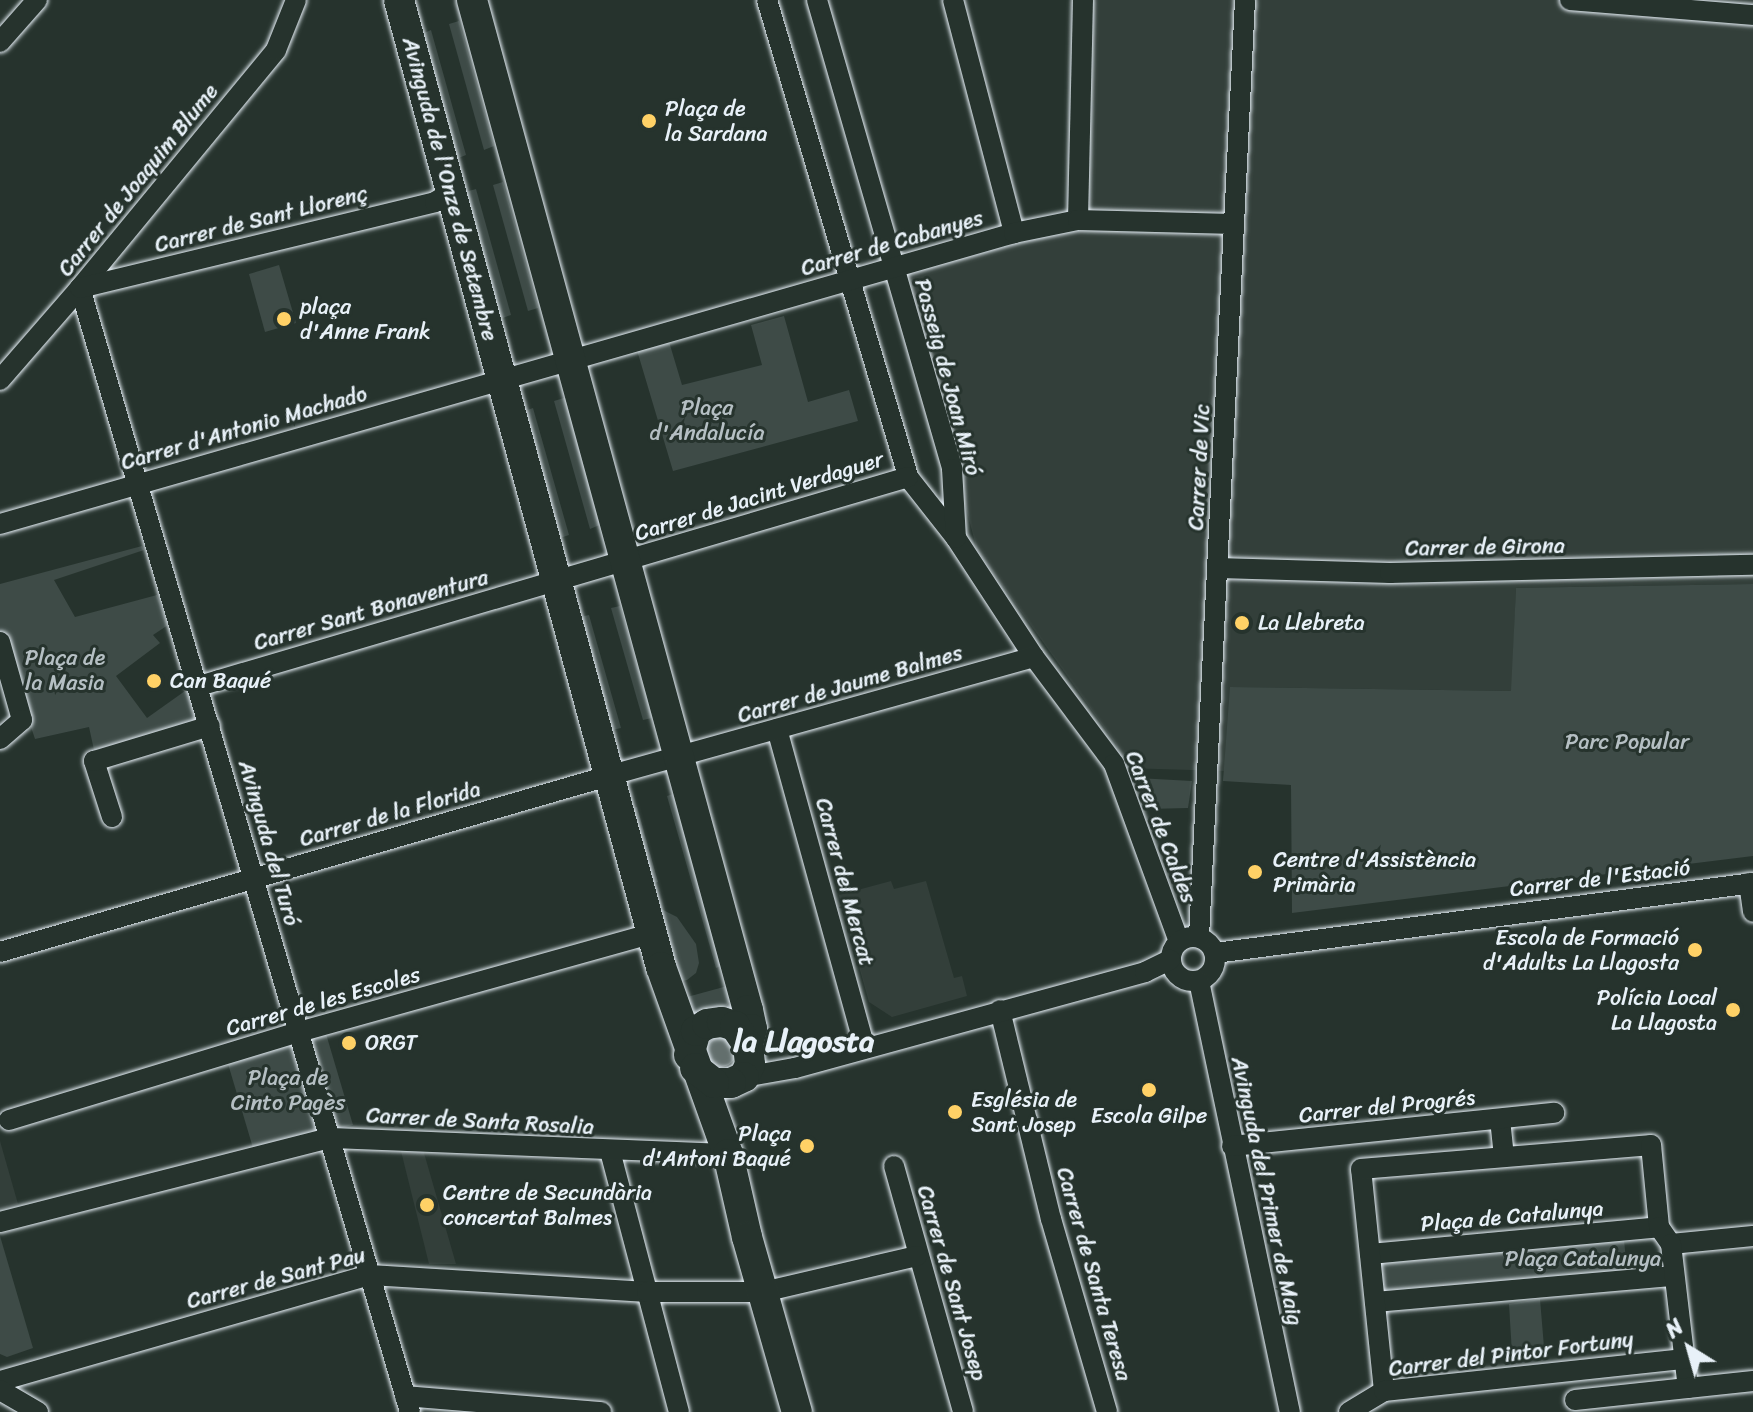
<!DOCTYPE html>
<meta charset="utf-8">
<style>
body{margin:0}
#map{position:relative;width:1753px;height:1412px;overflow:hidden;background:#26332d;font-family:Sriracha,sans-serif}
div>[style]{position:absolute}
.built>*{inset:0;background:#333f3a}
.green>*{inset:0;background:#3e4b47}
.water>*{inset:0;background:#636f6d}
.round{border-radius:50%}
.roads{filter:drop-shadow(0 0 2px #e8f1f8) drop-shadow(0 0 2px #e8f1f8)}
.minor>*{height:20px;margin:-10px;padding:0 10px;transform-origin:10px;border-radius:10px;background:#26332d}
.minor>.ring{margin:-10px;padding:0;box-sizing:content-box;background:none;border:20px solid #26332d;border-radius:50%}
.secondary>*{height:30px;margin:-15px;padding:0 15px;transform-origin:15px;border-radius:15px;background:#26332d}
.dots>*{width:22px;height:22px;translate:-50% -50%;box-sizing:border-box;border:4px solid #26332d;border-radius:50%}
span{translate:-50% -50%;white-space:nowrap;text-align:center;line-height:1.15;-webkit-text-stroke:6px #26332d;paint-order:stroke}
.poi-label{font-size:22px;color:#e8f1f8}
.left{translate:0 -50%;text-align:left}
.right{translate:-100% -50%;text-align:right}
.street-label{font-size:22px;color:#e8f1f8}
.park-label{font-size:22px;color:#b5bfc3}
.district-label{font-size:30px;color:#e8f1f8;font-weight:700}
.north{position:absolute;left:1649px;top:1308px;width:80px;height:80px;-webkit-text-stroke:6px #26332d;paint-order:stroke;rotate:323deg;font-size:22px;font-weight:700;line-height:32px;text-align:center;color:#e8f1f8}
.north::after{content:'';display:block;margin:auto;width:28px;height:36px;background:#e8f1f8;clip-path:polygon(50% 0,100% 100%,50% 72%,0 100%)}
</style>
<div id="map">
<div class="built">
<div style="clip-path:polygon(1083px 0,1753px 0,1753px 584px,1516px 588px,1512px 691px,1231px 687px,1225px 771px,1124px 768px,1116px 744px,977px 550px,905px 274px,1074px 228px)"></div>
<div style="clip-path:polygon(891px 881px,894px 889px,926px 881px,954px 978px,962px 976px,967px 996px,892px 1017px,869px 1002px,839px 895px)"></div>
<div style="clip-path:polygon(0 1141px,18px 1204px,0 1209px)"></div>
<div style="clip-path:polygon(422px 1146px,456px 1264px,429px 1264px,400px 1147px)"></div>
</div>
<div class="green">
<div style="clip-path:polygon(459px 21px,494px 146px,484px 150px,449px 24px)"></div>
<div style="clip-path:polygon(431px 30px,466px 155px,456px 159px,422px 34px)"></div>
<div style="clip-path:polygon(503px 182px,538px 308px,528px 311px,493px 185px)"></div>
<div style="clip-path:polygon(476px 189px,511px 315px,500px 319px,465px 192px)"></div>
<div style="clip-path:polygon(279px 265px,296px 323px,265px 332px,249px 274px)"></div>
<div style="clip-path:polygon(784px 316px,808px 402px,849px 390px,858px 421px,673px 471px,636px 347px,667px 335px,682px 385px,762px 365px,751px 325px)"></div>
<div style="clip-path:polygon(567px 397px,602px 524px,590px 529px,554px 401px)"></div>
<div style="clip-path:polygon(533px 408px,569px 535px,557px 539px,522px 412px)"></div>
<div style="clip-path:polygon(142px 546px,144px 550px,54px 580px,75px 617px,157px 595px,168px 625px,153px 635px,160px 643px,116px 676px,147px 718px,192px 686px,201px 722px,94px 750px,89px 727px,35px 739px,0 634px,0 584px)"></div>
<div style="clip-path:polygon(1753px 584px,1753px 856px,1292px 913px,1291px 785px,1223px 781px,1230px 687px,1511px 691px,1516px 588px)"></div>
<div style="clip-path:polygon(620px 606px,652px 718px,643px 720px,611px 608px)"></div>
<div style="clip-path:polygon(589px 615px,621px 728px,612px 730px,580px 617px)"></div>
<div style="clip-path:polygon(1137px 778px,1192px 781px,1188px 808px,1148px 809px)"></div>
<div style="clip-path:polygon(673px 794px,721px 966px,716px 968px,667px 796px)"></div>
<div style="clip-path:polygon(637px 807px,658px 882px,651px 884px,630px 809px)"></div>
<div style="clip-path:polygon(659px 908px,677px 917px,696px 944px,699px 963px,696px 973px,687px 980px,672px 983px)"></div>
<div style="clip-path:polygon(731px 985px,731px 999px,727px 1005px,696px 1014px,688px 1013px,676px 1000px)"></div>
<div style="clip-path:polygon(324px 1027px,353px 1125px,253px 1148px,226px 1057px)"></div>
<div style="clip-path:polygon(1623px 1230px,1628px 1280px,1375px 1302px,1370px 1254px)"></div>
<div style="clip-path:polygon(0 1236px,33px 1348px,7px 1357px,0 1354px)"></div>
<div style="clip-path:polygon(1540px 1299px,1544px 1347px,1512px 1354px,1509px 1304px)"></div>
</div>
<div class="water">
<div class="round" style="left:706px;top:1037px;width:30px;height:30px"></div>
</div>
<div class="roads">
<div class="minor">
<div style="left:767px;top:0;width:497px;rotate:73.5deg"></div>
<div style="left:908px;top:477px;width:78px;rotate:51.8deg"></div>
<div style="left:956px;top:538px;width:142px;rotate:56.8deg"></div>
<div style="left:1034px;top:657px;width:134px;rotate:53.2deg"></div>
<div style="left:1114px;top:764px;width:189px;rotate:69.9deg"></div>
<div style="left:817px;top:0;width:488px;rotate:73.9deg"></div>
<div style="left:952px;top:469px;width:69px;rotate:86.7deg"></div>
<div style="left:953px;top:0;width:241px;rotate:75.3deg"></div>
<div style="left:1570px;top:0;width:184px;rotate:4.7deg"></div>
<div style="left:0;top:42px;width:56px;rotate:-48.6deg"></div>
<div style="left:1078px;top:220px;width:220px;rotate:-88.7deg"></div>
<div style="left:0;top:380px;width:122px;rotate:-49deg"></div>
<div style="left:80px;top:288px;width:308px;rotate:-50.5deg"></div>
<div style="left:276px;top:50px;width:54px;rotate:-68.2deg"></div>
<div style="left:0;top:524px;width:1055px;rotate:-16.01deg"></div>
<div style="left:1014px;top:233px;width:65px;rotate:-11.5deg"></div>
<div style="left:1078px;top:220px;width:156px;rotate:1.5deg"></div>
<div style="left:1218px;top:568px;width:172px;rotate:1.7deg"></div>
<div style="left:1390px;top:573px;width:363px;rotate:-1.3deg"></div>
<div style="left:0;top:642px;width:81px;rotate:74.2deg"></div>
<div style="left:22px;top:720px;width:29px;rotate:139deg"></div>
<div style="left:199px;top:686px;width:739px;rotate:-16.42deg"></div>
<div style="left:777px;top:729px;width:331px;rotate:74.6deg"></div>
<div style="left:112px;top:817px;width:59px;rotate:-107.8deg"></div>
<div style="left:94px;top:761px;width:121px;rotate:-16.8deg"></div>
<div style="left:1749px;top:883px;width:29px;rotate:82deg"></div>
<div class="ring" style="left:1171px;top:937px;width:24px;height:24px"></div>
<div style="left:1199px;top:937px;width:938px;rotate:-87.19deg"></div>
<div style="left:0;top:952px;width:633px;rotate:-16.14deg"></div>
<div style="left:608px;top:776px;width:442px;rotate:-15.6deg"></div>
<div style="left:1215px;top:953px;width:543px;rotate:-7.41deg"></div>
<div style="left:1199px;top:981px;width:441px;rotate:78.1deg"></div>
<div style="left:1000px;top:1010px;width:215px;rotate:76.3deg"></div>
<div style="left:1051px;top:1219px;width:201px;rotate:73.8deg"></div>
<div style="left:744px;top:1077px;width:52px;rotate:-10deg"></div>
<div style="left:795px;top:1068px;width:363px;rotate:-15.3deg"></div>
<div style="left:1145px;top:972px;width:28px;rotate:-26deg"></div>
<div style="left:1500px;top:1119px;width:38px;rotate:84deg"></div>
<div style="left:9px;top:1120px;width:303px;rotate:-16.9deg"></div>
<div style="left:299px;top:1032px;width:368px;rotate:-15.6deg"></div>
<div style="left:1232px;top:1146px;width:324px;rotate:-5.9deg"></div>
<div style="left:610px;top:1151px;width:270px;rotate:75.2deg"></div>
<div style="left:894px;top:1166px;width:255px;rotate:74.3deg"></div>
<div style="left:0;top:1222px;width:341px;rotate:-14.3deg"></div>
<div style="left:330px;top:1138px;width:398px;rotate:2.3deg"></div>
<div style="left:1671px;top:1244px;width:82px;rotate:-5.6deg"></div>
<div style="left:1370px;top:1254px;width:290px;rotate:-5.3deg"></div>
<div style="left:1375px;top:1302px;width:300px;rotate:-5deg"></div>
<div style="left:0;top:1381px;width:385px;rotate:-16deg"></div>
<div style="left:370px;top:1275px;width:278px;rotate:3.5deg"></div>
<div style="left:647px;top:1292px;width:116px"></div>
<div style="left:763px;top:1292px;width:158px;rotate:-13.2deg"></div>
<div style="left:0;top:1390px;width:44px;rotate:30.1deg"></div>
<div style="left:1384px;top:1391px;width:223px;rotate:-95.9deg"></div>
<div style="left:1361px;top:1169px;width:291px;rotate:-4.7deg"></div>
<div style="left:1651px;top:1145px;width:82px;rotate:84.4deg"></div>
<div style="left:1659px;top:1227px;width:21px;rotate:55deg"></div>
<div style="left:1671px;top:1244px;width:145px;rotate:83.3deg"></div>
<div style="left:405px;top:1396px;width:197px;rotate:4.7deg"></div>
<div style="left:1575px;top:1400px;width:179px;rotate:-6.1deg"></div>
<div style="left:410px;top:1412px;width:1171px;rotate:-106.36deg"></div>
<div style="left:80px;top:288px;width:365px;rotate:-13.6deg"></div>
<div style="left:435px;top:202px;width:19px;rotate:-32deg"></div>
<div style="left:1349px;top:1412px;width:41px;rotate:-31deg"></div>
<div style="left:1384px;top:1391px;width:302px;rotate:-6.1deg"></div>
</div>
<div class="secondary">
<div style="left:399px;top:0;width:1002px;rotate:74.84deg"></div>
<div style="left:661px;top:967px;width:199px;rotate:70.3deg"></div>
<div style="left:728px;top:1154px;width:85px;rotate:77.1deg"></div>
<div style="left:747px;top:1237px;width:182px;rotate:74.1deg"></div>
<div style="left:472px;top:0;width:1047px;rotate:74.72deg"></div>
<div style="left:748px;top:1010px;width:19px;rotate:78deg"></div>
<div style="left:752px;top:1029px;width:16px;rotate:104deg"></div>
<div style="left:689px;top:1055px;width:25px;rotate:-74deg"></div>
<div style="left:696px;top:1031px;width:13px;rotate:-32deg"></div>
<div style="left:707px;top:1024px;width:15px;rotate:-8deg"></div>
<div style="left:722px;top:1022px;width:14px;rotate:17deg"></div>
<div style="left:735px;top:1026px;width:23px;rotate:56deg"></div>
<div style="left:748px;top:1045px;width:20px;rotate:84deg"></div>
<div style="left:750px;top:1065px;width:13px;rotate:117deg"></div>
<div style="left:744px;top:1077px;width:14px;rotate:155deg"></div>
<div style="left:731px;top:1083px;width:17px;rotate:180deg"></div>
<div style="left:714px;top:1083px;width:24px;rotate:-142deg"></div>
</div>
</div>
<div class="dots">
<div style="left:649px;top:121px;background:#ffd166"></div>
<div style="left:284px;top:319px;background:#ffd166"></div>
<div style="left:1242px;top:623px;background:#ffd166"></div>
<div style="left:154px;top:681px;background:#ffd166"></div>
<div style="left:1255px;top:872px;background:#ffd166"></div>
<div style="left:1695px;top:950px;background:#ffd166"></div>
<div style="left:1733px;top:1010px;background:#ffd166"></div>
<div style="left:349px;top:1043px;background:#ffd166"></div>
<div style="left:1149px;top:1090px;background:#ffd166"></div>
<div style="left:955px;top:1112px;background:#ffd166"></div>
<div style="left:807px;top:1146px;background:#ffd166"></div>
<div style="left:427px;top:1205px;background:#ffd166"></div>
</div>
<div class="poi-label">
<span class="left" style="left:665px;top:121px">Plaça de<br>la Sardana</span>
<span class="left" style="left:300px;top:319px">plaça<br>d'Anne Frank</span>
<span class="left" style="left:1258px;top:623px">La Llebreta</span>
<span class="left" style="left:170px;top:681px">Can Baqué</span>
<span class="left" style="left:1273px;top:872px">Centre d'Assistència<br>Primària</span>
<span class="right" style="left:1679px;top:950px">Escola de Formació<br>d'Adults La Llagosta</span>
<span class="right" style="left:1717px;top:1010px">Polícia Local<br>La Llagosta</span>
<span class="left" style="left:365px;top:1043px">ORGT</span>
<span class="left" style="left:971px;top:1112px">Església de<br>Sant Josep</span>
<span style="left:1149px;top:1116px">Escola Gilpe</span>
<span class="right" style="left:791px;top:1146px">Plaça<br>d'Antoni Baqué</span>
<span class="left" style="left:443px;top:1205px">Centre de Secundària<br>concertat Balmes</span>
</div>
<div class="street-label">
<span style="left:138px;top:180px;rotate:-51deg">Carrer de Joaquim Blume</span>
<span style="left:450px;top:189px;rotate:75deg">Avinguda de l'Onze de Setembre</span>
<span style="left:261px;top:219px;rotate:-14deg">Carrer de Sant Llorenç</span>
<span style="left:892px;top:243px;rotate:-16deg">Carrer de Cabanyes</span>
<span style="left:948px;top:377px;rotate:75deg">Passeig de Joan Miró</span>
<span style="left:244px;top:428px;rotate:-16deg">Carrer d'Antonio Machado</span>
<span style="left:1199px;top:467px;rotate:-87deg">Carrer de Vic</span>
<span style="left:759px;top:496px;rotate:-17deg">Carrer de Jacint Verdaguer</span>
<span style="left:1485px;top:547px;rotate:-1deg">Carrer de Girona</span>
<span style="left:371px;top:610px;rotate:-16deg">Carrer Sant Bonaventura</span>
<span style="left:850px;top:684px;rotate:-16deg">Carrer de Jaume Balmes</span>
<span style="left:390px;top:814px;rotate:-16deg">Carrer de la Florida</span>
<span style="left:1161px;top:827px;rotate:69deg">Carrer de Caldes</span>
<span style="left:269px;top:843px;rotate:74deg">Avinguda del Turó</span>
<span style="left:1600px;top:878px;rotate:-7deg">Carrer de l'Estació</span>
<span style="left:845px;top:882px;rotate:75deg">Carrer del Mercat</span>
<span style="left:323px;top:1001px;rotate:-16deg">Carrer de les Escoles</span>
<span style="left:1387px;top:1106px;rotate:-6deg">Carrer del Progrés</span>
<span style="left:480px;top:1121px;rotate:3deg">Carrer de Santa Rosalia</span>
<span style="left:1267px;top:1191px;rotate:78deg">Avinguda del Primer de Maig</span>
<span style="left:1512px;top:1216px;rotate:-5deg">Plaça de Catalunya</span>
<span style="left:1094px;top:1274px;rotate:74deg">Carrer de Santa Teresa</span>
<span style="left:276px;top:1278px;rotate:-15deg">Carrer de Sant Pau</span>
<span style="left:952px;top:1283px;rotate:74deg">Carrer de Sant Josep</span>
<span style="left:1511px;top:1354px;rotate:-7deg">Carrer del Pintor Fortuny</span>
</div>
<div class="park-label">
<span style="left:707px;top:420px">Plaça<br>d'Andalucía</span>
<span style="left:65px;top:670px">Plaça de<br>la Masia</span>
<span style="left:1627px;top:742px">Parc Popular</span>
<span style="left:288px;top:1090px">Plaça de<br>Cinto Pagès</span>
<span style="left:1583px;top:1259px">Plaça Catalunya</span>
</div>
<div class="district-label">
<span style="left:804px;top:1041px">la Llagosta</span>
</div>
<div class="north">N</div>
</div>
